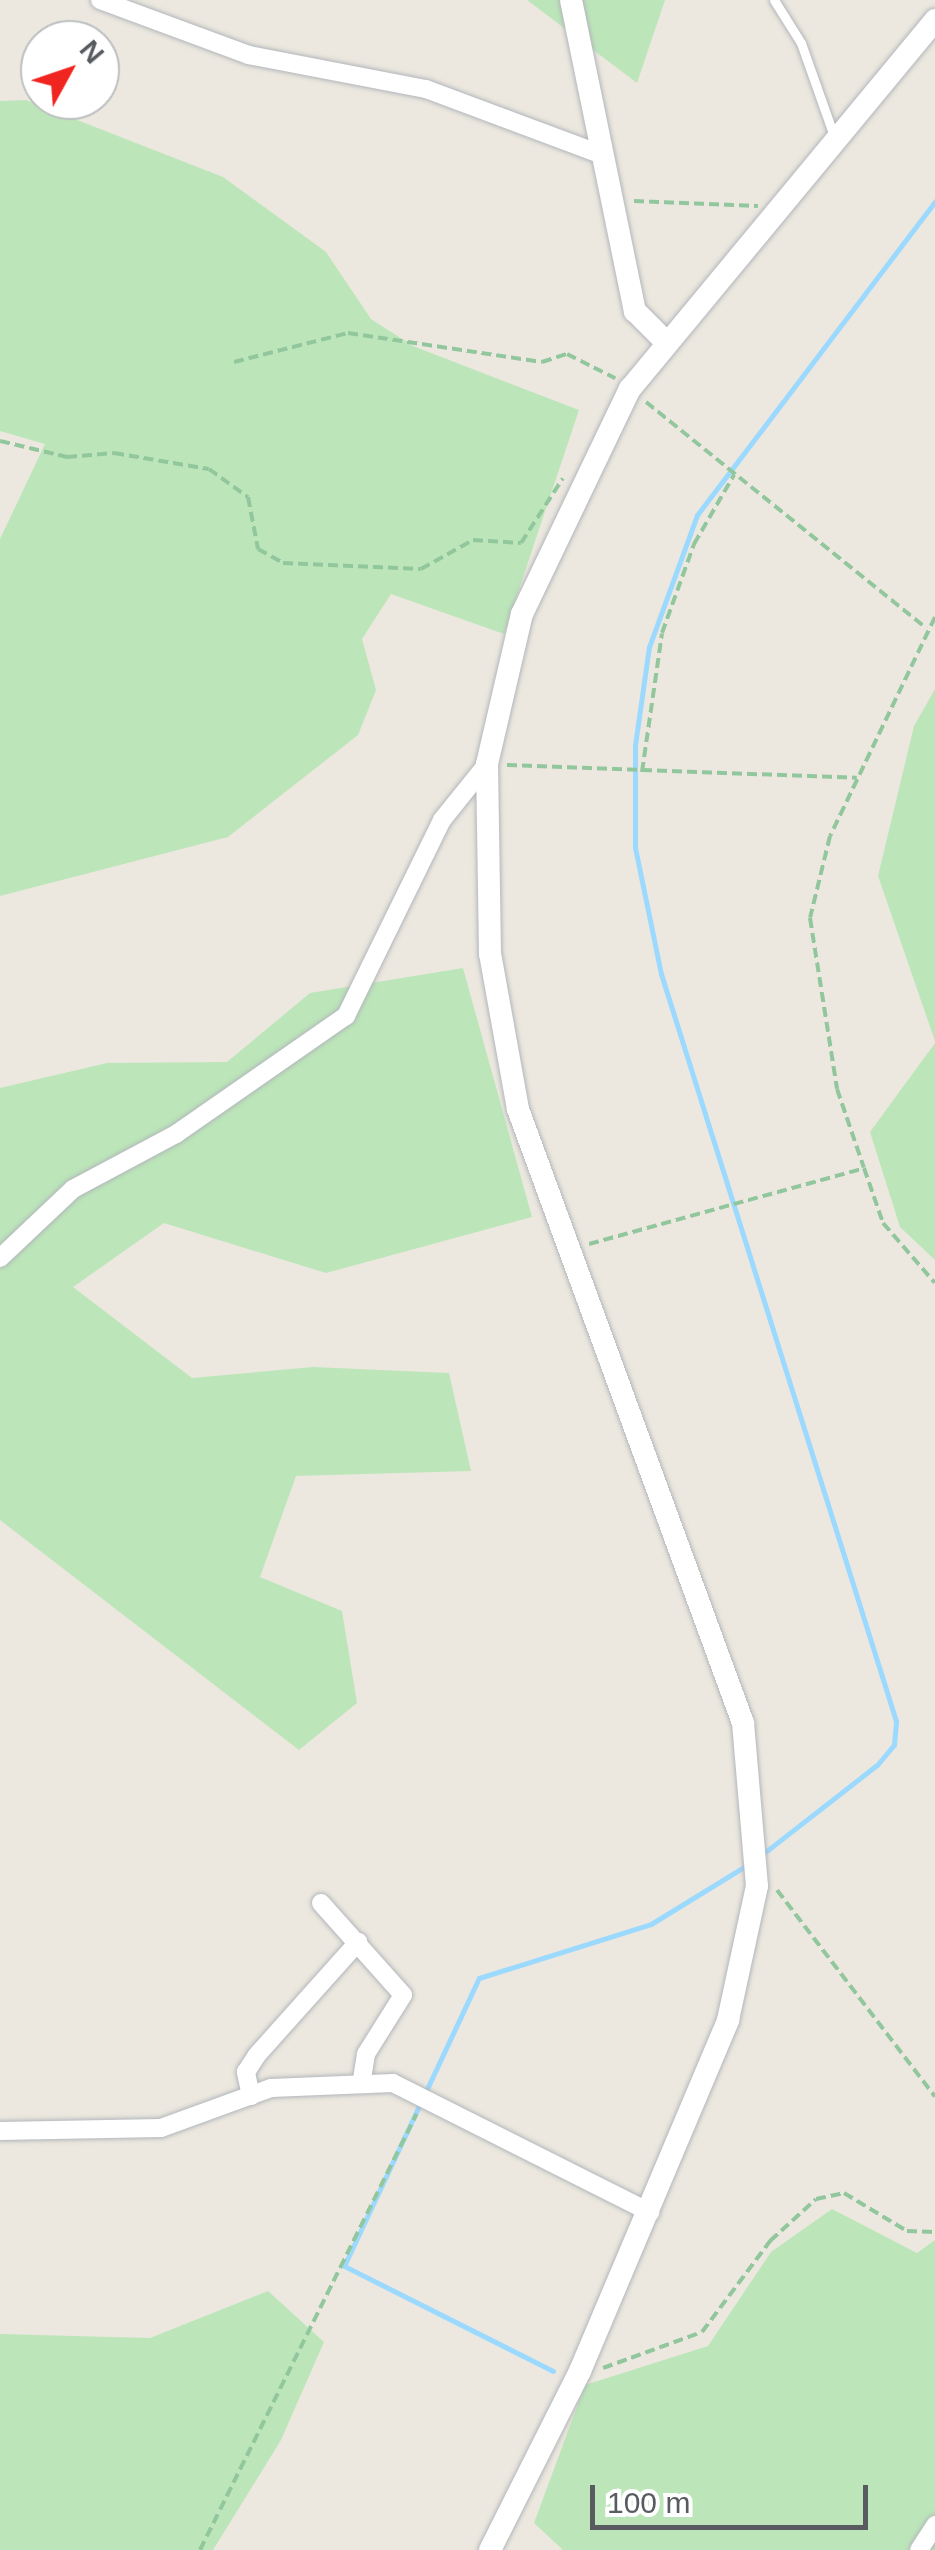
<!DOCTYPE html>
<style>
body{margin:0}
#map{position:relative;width:935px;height:2550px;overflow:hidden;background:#ece8df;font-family:Helvetica,sans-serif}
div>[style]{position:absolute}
.green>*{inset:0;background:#bce6b9}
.stream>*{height:5px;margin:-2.5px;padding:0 2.5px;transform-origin:2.5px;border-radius:2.5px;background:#9cd9ff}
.path>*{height:4px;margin-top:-2px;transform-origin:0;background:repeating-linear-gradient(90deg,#92c79e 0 10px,transparent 0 15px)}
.roads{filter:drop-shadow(0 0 2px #b2b6bb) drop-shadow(0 0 2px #b2b6bb)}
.service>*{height:9px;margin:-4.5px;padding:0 4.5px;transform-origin:4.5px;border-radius:4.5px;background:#fff}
.minor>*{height:18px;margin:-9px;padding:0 9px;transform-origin:9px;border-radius:9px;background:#fff}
.tertiary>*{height:22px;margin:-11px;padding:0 11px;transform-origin:11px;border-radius:11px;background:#fff}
span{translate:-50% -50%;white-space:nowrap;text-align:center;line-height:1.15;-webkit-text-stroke:10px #fff;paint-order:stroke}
.north{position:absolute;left:20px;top:20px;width:100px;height:100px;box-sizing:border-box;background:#fff;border:2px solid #bcbec0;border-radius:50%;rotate:50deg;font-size:28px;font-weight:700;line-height:40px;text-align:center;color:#585c61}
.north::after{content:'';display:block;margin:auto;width:35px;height:45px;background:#f02520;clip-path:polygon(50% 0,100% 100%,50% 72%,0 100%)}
.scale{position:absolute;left:590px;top:2485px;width:278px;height:45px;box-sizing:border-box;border:5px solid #585c61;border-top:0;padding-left:12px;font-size:30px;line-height:35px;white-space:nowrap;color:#585c61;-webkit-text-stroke:8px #fff;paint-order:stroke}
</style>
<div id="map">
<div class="green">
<div style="clip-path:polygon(527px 0,665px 0,637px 83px)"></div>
<div style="clip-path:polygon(26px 100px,223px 177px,326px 252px,371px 319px,413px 346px,579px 410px,504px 634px,391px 594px,362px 639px,376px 690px,358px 735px,228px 837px,0 896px,0 539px,45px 444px,0 431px,0 101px)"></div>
<div style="clip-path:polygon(935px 689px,935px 1041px,878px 876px,914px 726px)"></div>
<div style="clip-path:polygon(463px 968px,532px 1217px,326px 1273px,164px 1223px,73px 1287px,192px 1378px,313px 1367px,449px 1373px,471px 1471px,296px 1476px,260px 1577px,342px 1611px,357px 1703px,299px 1750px,0 1520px,0 1088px,107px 1063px,227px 1062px,310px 993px)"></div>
<div style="clip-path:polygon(935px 1043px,935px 1260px,900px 1227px,870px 1132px)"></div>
<div style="clip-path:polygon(832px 2209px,917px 2253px,935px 2240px,935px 2550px,563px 2550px,534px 2523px,585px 2385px,708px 2346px,771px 2252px)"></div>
<div style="clip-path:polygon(268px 2291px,324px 2342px,281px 2440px,213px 2550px,0 2550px,0 2334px,150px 2338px)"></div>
</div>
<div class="stream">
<div style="left:760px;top:1856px;width:148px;rotate:-37.9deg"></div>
<div style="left:877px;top:1765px;width:26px;rotate:-50deg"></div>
<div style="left:894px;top:1745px;width:24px;rotate:-85deg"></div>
<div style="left:896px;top:1721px;width:783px;rotate:-107.46deg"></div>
<div style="left:661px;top:974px;width:130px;rotate:-101.6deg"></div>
<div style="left:635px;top:847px;width:102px;rotate:-90deg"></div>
<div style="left:635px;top:745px;width:99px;rotate:-81.9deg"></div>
<div style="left:649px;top:647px;width:140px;rotate:-70deg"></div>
<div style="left:697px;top:515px;width:394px;rotate:-52.8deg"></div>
<div style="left:553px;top:2371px;width:234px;rotate:-153.3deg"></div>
<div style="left:344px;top:2266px;width:318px;rotate:-64.9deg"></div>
<div style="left:479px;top:1978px;width:180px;rotate:-17.4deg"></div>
<div style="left:651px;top:1924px;width:113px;rotate:-31.6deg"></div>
</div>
<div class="path">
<div style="left:634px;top:201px;width:124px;rotate:2.3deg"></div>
<div style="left:234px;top:362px;width:118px;rotate:-14.3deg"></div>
<div style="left:348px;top:333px;width:196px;rotate:8.5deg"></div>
<div style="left:542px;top:362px;width:26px;rotate:-18deg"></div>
<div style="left:567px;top:354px;width:54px;rotate:26.6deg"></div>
<div style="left:646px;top:402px;width:360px;rotate:38.9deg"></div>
<div style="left:0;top:441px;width:69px;rotate:13.4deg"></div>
<div style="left:67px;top:457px;width:47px;rotate:-4.9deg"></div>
<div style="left:114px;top:453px;width:96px;rotate:9.6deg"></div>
<div style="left:209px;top:469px;width:48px;rotate:35.7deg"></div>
<div style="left:248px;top:497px;width:53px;rotate:79.1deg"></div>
<div style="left:258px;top:549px;width:29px;rotate:29deg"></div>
<div style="left:283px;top:563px;width:138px;rotate:2.5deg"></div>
<div style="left:421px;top:569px;width:60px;rotate:-29.1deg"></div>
<div style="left:473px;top:540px;width:48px;rotate:3.6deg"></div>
<div style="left:521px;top:543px;width:77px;rotate:-57.1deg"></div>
<div style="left:935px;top:617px;width:243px;rotate:115.6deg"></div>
<div style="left:830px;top:836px;width:84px;rotate:103.7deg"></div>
<div style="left:810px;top:918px;width:173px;rotate:81deg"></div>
<div style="left:837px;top:1089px;width:83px;rotate:71.1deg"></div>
<div style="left:864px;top:1168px;width:58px;rotate:70.9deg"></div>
<div style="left:883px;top:1223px;width:79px;rotate:49.1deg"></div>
<div style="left:507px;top:765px;width:350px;rotate:2.1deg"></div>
<div style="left:642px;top:772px;width:140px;rotate:-81.8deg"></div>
<div style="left:662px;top:633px;width:95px;rotate:-70.2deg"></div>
<div style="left:694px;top:544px;width:80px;rotate:-59.9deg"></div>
<div style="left:589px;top:1244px;width:285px;rotate:-15.4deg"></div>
<div style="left:777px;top:1890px;width:260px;rotate:52.6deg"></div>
<div style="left:603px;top:2368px;width:105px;rotate:-20deg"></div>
<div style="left:702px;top:2332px;width:114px;rotate:-53.2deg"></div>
<div style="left:770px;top:2241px;width:62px;rotate:-42.4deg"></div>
<div style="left:816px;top:2199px;width:29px;rotate:-12deg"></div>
<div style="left:844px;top:2193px;width:74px;rotate:31.1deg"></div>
<div style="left:907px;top:2231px;width:28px;rotate:2deg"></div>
<div style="left:200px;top:2550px;width:487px;rotate:-63.6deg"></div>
</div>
<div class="roads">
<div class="service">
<div style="left:774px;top:0;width:51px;rotate:57.9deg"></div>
<div style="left:801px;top:43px;width:99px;rotate:70.5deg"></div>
</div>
<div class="minor">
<div style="left:100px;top:0;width:159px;rotate:20.3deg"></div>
<div style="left:249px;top:55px;width:180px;rotate:10.9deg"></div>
<div style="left:426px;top:89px;width:186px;rotate:20.5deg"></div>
<div style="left:0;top:1258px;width:100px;rotate:-43.4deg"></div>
<div style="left:73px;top:1189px;width:117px;rotate:-28.1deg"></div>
<div style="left:176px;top:1134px;width:207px;rotate:-34.8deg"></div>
<div style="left:346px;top:1016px;width:218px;rotate:-63.9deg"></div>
<div style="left:442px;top:820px;width:72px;rotate:-51.2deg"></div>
<div style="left:321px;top:1903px;width:123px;rotate:48.3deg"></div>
<div style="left:403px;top:1995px;width:70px;rotate:122.1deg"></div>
<div style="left:366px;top:2054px;width:26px;rotate:99deg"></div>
<div style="left:251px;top:2096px;width:25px;rotate:-102deg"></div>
<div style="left:246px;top:2072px;width:20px;rotate:-57deg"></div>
<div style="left:257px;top:2055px;width:152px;rotate:-48.2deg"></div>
<div style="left:0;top:2131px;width:161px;rotate:-1.1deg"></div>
<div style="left:161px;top:2128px;width:117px;rotate:-20deg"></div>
<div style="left:271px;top:2088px;width:122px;rotate:-2.3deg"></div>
<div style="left:393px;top:2083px;width:288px;rotate:26.7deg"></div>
<div style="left:919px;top:2550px;width:30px;rotate:-57deg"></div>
</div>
<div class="tertiary">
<div style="left:571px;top:0;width:318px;rotate:78.4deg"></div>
<div style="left:635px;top:311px;width:45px;rotate:45deg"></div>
<div style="left:490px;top:2550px;width:200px;rotate:-63.3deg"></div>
<div style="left:580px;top:2371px;width:381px;rotate:-67.1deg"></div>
<div style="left:728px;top:2020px;width:137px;rotate:-77.8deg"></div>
<div style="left:757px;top:1886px;width:164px;rotate:-94.9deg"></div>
<div style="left:743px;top:1723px;width:654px;rotate:-110.13deg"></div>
<div style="left:518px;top:1109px;width:158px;rotate:-100.2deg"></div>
<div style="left:490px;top:954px;width:190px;rotate:-90.9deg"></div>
<div style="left:487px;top:764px;width:154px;rotate:-76.9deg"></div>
<div style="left:522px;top:614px;width:250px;rotate:-64.4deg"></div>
<div style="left:630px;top:389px;width:479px;rotate:-50.4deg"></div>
</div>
</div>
<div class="north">N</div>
<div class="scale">100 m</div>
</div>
